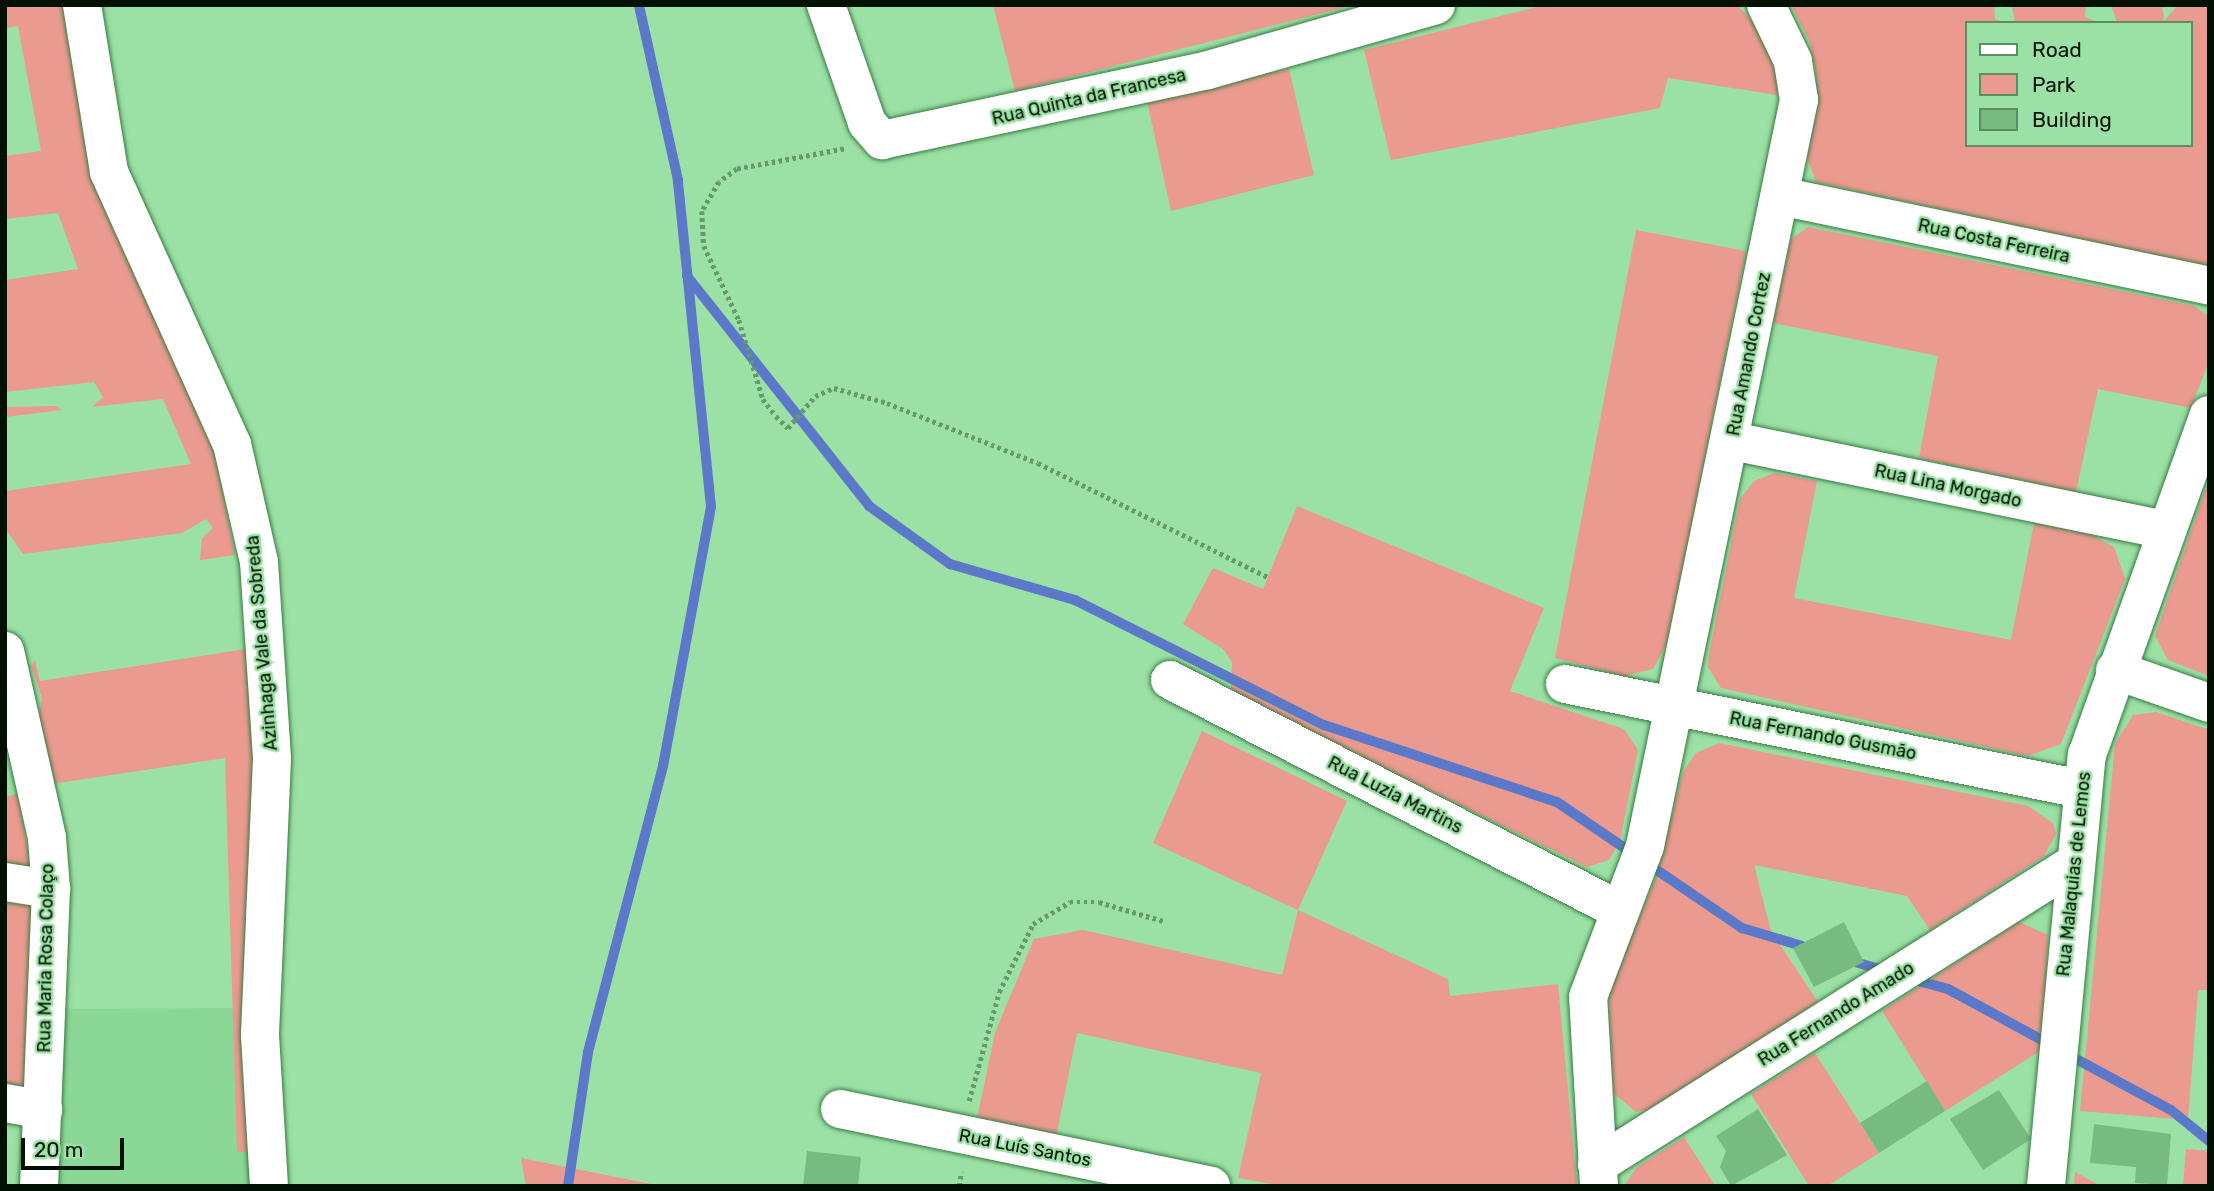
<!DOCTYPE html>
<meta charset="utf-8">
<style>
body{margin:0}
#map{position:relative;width:2214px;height:1191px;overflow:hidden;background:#9be0a4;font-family:Rubik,sans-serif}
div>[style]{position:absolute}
.built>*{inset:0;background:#8bd796}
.green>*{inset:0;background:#eb9a8f}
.stream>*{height:10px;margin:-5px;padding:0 5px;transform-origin:5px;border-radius:5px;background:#5c78c8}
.building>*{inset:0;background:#77bb80}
.path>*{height:4.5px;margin-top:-2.25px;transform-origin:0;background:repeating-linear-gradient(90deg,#66996c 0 3.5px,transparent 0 7px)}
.roads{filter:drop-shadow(0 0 2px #387c44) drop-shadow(0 0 2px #387c44)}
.minor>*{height:38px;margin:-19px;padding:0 19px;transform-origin:19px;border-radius:19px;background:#fff}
span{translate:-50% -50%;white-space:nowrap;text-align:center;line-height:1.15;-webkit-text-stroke:5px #9be0a4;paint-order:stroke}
.street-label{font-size:18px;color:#001101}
.frame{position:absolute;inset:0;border:7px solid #001101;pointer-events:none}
.legend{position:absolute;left:1965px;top:21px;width:228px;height:126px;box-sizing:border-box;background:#9be0a4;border:2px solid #5d8d63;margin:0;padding:9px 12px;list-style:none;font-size:21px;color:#001101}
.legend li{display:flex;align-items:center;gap:14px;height:35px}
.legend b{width:35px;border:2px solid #5d8d63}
.scale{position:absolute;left:21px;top:1138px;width:103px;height:32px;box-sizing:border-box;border:4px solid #001101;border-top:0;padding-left:9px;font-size:21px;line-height:24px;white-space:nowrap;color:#001101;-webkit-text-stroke:5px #9be0a4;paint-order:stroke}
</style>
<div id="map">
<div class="built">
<div style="clip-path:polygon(234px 1008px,237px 1151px,247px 1152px,251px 1186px,57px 1186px,66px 1009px)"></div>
</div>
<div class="green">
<div style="clip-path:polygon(5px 5px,68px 5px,207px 415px,235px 555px,200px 560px,202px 538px,213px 528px,206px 519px,182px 533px,23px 554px,5px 528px,5px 491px,191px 464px,163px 399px,92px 407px,103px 397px,94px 382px,5px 392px,5px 280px,78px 269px,58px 213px,5px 219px,5px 156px,41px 151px,18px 26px,5px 28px)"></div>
<div style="clip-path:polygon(993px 5px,1354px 5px,1015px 91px)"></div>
<div style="clip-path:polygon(1545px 5px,1737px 5px,1756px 25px,1777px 71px,1777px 95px,1668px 78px,1660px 108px,1391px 160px,1364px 50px)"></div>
<div style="clip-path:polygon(1791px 5px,1994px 5px,1995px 19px,2006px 23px,1967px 23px,1967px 145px,2191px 145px,2191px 23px,2117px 23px,2111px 5px,2162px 5px,2164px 21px,2178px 5px,2209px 5px,2209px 267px,1816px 182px,1807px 158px,1818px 106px,1816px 73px,1809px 40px)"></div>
<div style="clip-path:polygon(2012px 5px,2086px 5px,2085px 17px,2100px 23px,2015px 23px)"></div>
<div style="clip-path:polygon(1289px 69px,1314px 175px,1171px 211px,1147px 101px)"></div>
<div style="clip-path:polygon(1808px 227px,2194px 306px,2209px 317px,2209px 361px,2191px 408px,2098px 389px,2076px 492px,1919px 458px,1938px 356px,1773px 323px,1790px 240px)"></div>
<div style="clip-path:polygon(1636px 230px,1746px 251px,1668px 642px,1653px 669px,1624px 676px,1555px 658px)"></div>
<div style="clip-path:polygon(56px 406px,62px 410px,5px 417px,5px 407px)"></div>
<div style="clip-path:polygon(1774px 473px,1817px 481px,1794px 598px,2011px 640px,2034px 523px,2090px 534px,2114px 547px,2125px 579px,2061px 744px,2028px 756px,1721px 688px,1708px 667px,1709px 654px,1740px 499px,1754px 481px)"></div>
<div style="clip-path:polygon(2209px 479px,2209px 676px,2168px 660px,2155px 636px)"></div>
<div style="clip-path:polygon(1297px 506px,1544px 608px,1510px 691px,1624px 729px,1638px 750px,1620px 841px,1609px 860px,1587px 867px,1231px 693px,1232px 662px,1223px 649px,1183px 624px,1213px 568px,1263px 589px)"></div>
<div style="clip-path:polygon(246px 649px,257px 675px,251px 1186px,247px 1152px,237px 1152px,225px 758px,51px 784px,38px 724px,42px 698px,31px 666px,35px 660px,40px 681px)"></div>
<div style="clip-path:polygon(2156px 712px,2209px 730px,2209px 990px,2198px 990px,2188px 1120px,2080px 1111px,2115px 744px,2133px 715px)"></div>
<div style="clip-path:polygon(1202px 731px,1347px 801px,1298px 910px,1448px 979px,1450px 996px,1558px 984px,1577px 1186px,1284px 1186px,1238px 1178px,1261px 1073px,1077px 1033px,1056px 1137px,977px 1119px,995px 1033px,1034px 939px,1083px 930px,1282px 975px,1298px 910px,1153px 843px)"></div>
<div style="clip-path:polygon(1719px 743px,2028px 806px,2053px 823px,2056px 834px,2044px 856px,1930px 930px,1907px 896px,1754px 865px,1771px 931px,1818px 1002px,1651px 1109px,1636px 1112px,1613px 1093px,1609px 990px,1656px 877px,1683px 772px,1696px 753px)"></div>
<div style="clip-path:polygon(18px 794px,30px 862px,27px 869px,5px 874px,5px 797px)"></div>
<div style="clip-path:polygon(5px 891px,34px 907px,28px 1085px,5px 1091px)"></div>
<div style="clip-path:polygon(2019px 922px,2048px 935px,2043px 1049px,1945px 1111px,1882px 1011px)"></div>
<div style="clip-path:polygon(1815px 1053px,1879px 1153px,1827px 1186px,1809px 1186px,1751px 1094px)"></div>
<div style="clip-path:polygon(1684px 1137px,1715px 1186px,1624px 1186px,1636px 1168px)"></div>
<div style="clip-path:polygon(2186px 1149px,2209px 1151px,2209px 1186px,2183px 1186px)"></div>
<div style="clip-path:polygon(521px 1158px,661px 1186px,526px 1186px)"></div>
<div style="clip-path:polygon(2075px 1172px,2101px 1186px,2074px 1186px)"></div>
</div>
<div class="stream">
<div style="left:687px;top:276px;width:293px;rotate:51.6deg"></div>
<div style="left:869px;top:506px;width:100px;rotate:35.6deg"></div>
<div style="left:950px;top:564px;width:130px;rotate:16.1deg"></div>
<div style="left:1075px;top:600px;width:279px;rotate:26.7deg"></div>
<div style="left:1324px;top:725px;width:245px;rotate:18.3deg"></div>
<div style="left:1557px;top:802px;width:224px;rotate:34.3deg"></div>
<div style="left:1742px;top:928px;width:73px;rotate:16.7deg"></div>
<div style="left:1848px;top:960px;width:40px;rotate:16deg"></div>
<div style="left:1911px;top:979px;width:38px;rotate:15deg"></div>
<div style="left:1948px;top:989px;width:117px;rotate:28.5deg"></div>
<div style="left:2065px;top:1053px;width:120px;rotate:28.3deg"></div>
<div style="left:2171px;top:1110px;width:49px;rotate:39.2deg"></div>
<div style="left:568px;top:1186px;width:135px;rotate:-81.5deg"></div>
<div style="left:588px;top:1052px;width:296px;rotate:-75.3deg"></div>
<div style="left:663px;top:766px;width:263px;rotate:-79.5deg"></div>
<div style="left:711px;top:507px;width:329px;rotate:-95.8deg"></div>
<div style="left:678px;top:180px;width:179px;rotate:-102.6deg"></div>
</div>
<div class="building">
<div style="clip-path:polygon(1844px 922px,1864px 962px,1814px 987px,1793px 948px)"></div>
<div style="clip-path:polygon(1927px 1081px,1945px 1111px,1879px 1153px,1860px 1123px)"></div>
<div style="clip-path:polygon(1999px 1090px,2031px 1139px,1983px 1170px,1950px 1119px)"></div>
<div style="clip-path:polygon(1758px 1109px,1787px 1155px,1731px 1186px,1720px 1167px,1726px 1151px,1716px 1136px)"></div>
<div style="clip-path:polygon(2094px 1124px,2171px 1134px,2167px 1185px,2135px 1183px,2136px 1167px,2090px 1163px)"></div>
<div style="clip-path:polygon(807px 1151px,861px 1157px,858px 1186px,803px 1186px)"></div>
</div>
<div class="path">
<div style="left:844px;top:149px;width:109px;rotate:169.4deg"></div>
<div style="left:737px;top:169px;width:22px;rotate:144deg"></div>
<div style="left:719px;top:182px;width:34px;rotate:120deg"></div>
<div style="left:702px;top:211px;width:35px;rotate:87deg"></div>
<div style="left:704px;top:246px;width:82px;rotate:64.7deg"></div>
<div style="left:739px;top:320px;width:83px;rotate:73.1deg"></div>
<div style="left:763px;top:399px;width:21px;rotate:53deg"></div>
<div style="left:776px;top:416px;width:17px;rotate:45deg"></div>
<div style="left:788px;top:428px;width:42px;rotate:-49.8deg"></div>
<div style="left:815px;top:396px;width:21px;rotate:-23deg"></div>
<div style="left:834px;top:388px;width:55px;rotate:15.8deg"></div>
<div style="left:887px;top:403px;width:162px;rotate:21.7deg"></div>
<div style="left:1038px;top:463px;width:257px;rotate:26.4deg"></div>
<div style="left:969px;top:1101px;width:113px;rotate:-74.6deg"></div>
<div style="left:999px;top:992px;width:76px;rotate:-63.4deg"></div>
<div style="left:1033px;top:924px;width:43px;rotate:-30.7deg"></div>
<div style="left:1070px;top:902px;width:29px"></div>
<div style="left:1099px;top:902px;width:67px;rotate:16.5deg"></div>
<div style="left:959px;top:1186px;width:14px;rotate:-82deg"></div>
</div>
<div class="roads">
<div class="minor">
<div style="left:82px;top:5px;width:169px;rotate:80.8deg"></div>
<div style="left:109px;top:172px;width:299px;rotate:65.7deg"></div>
<div style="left:232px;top:444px;width:121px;rotate:77.1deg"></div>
<div style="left:259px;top:562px;width:197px;rotate:86.2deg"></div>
<div style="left:272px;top:759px;width:276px;rotate:92.5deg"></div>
<div style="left:260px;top:1035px;width:151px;rotate:86.6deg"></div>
<div style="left:826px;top:5px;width:125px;rotate:70.8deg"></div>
<div style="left:867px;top:123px;width:23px;rotate:49deg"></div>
<div style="left:882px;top:140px;width:333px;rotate:-12.1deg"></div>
<div style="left:1208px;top:70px;width:237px;rotate:-15.9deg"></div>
<div style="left:1780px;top:196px;width:438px;rotate:11.8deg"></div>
<div style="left:1732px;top:441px;width:441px;rotate:11.6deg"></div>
<div style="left:5px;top:651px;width:192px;rotate:77.3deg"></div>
<div style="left:47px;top:838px;width:51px;rotate:85.5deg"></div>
<div style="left:51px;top:889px;width:297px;rotate:92.3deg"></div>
<div style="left:2115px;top:670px;width:100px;rotate:19.3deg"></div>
<div style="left:1170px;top:680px;width:504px;rotate:27.12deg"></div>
<div style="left:1565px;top:684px;width:527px;rotate:11.5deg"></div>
<div style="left:5px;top:882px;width:47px;rotate:8.7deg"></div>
<div style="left:5px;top:1103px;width:39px;rotate:10deg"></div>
<div style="left:840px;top:1109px;width:379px;rotate:11.7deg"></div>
<div style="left:1597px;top:1165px;width:565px;rotate:-32.28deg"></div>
<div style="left:1599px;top:1186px;width:189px;rotate:-93.3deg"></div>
<div style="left:1588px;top:997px;width:161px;rotate:-69.3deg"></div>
<div style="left:1645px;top:846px;width:762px;rotate:-78.34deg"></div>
<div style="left:1799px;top:100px;width:39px;rotate:-99deg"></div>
<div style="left:1793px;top:61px;width:62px;rotate:-115.7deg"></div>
<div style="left:2046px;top:1186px;width:433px;rotate:-84.6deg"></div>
<div style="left:2087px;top:755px;width:361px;rotate:-70.3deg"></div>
</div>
</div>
<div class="street-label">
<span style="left:1089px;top:97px;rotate:-13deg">Rua Quinta da Francesa</span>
<span style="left:1994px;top:241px;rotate:12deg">Rua Costa Ferreira</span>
<span style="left:1749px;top:354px;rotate:-79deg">Rua Amando Cortez</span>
<span style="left:1948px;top:486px;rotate:12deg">Rua Lina Morgado</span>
<span style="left:262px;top:643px;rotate:-95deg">Azinhaga Vale da Sobreda</span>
<span style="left:1823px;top:736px;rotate:11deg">Rua Fernando Gusmão</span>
<span style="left:1395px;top:795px;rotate:27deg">Rua Luzia Martins</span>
<span style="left:2074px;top:874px;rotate:-84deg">Rua Malaquias de Lemos</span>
<span style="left:46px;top:958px;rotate:-89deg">Rua Maria Rosa Colaço</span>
<span style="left:1836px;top:1014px;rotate:-32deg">Rua Fernando Amado</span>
<span style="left:1025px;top:1148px;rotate:11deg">Rua Luís Santos</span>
</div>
<div class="frame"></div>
<ul class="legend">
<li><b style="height:9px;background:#fff"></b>Road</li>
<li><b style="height:19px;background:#eb9a8f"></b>Park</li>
<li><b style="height:19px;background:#77bb80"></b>Building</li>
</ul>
<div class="scale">20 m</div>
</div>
